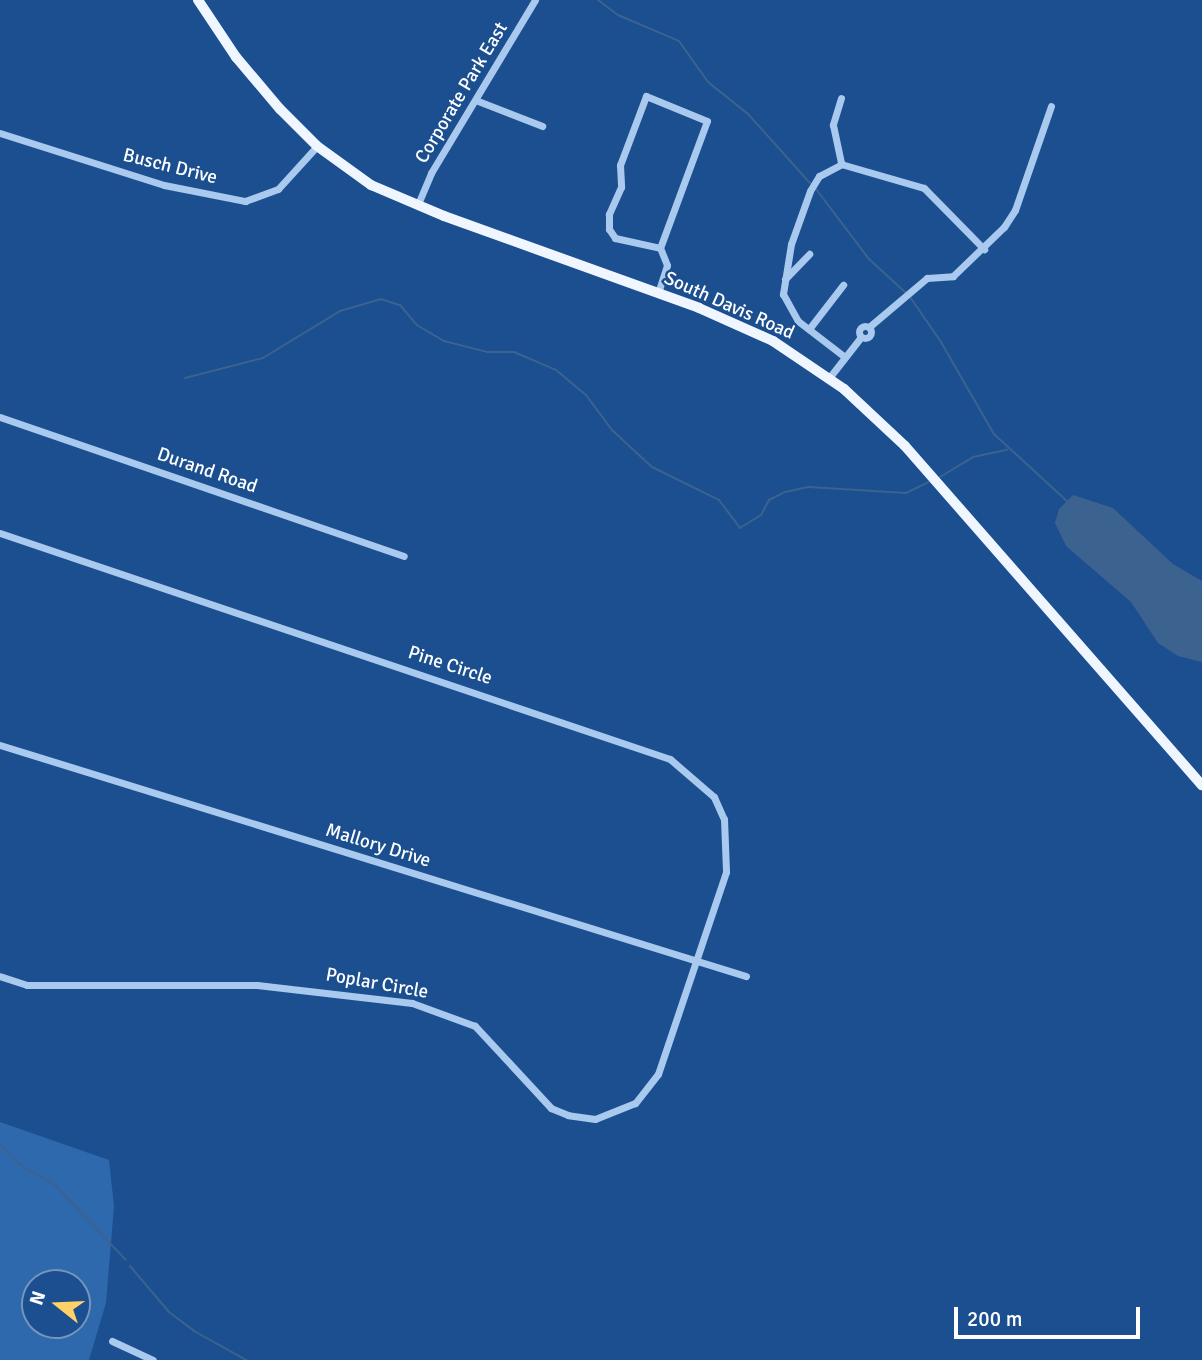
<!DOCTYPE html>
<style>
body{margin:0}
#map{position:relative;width:1202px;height:1360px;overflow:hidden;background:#1b4f8f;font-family:Signika,sans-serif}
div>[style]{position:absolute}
.green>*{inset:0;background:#2e69ad}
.water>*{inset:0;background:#3c6290}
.stream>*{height:2px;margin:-1px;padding:0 1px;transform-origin:1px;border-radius:1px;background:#3c6290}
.minor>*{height:7px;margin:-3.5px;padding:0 3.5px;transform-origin:3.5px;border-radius:3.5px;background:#a9c9ee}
.minor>.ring{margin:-3.5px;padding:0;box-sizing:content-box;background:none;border:7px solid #a9c9ee;border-radius:50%}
.primary>*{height:10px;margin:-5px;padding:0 5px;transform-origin:5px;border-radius:5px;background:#f0f6ff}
span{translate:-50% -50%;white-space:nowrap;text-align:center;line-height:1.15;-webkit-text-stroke:5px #1b4f8f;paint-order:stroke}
.street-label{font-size:19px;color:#fff}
.north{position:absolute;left:21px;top:1269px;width:70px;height:70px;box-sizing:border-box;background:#1b4f8f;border:2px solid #7695bc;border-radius:50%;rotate:288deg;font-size:19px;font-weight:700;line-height:28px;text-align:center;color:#fff}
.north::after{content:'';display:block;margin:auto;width:24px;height:32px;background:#ffd166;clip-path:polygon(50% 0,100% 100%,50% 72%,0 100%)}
.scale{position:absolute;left:954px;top:1307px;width:186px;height:32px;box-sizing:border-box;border:4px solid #fff;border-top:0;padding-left:9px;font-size:21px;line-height:24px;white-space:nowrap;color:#fff;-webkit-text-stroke:5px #1b4f8f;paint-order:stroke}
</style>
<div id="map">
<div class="green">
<div style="clip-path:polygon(evenodd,0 1122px,109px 1160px,114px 1206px,106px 1303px,89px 1360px,0 1360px,0 1122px,77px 1283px,77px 1325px,35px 1325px,35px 1283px,77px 1283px)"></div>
</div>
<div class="water">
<div style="clip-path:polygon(1073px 495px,1113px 508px,1173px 564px,1202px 581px,1202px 662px,1178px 656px,1158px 643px,1131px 602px,1066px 546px,1055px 523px,1059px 509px)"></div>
</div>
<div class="stream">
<div style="left:598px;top:0;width:25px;rotate:37deg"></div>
<div style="left:618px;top:15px;width:66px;rotate:23.1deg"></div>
<div style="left:679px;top:41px;width:50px;rotate:54.7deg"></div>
<div style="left:708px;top:82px;width:51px;rotate:38.7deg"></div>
<div style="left:748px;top:114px;width:93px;rotate:48.1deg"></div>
<div style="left:816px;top:189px;width:88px;rotate:52.9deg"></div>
<div style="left:869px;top:259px;width:50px;rotate:42.6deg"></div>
<div style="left:910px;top:297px;width:55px;rotate:55.4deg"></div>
<div style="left:941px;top:342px;width:106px;rotate:60.1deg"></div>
<div style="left:994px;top:434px;width:100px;rotate:42.6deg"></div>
<div style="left:185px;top:378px;width:81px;rotate:-14.4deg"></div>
<div style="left:263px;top:358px;width:90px;rotate:-31.4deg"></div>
<div style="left:340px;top:311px;width:43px;rotate:-16.3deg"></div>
<div style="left:381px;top:299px;width:20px;rotate:18deg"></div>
<div style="left:400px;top:305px;width:26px;rotate:50deg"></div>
<div style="left:417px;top:325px;width:31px;rotate:31deg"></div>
<div style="left:444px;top:341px;width:44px;rotate:14.3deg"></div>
<div style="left:487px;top:352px;width:27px"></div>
<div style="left:514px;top:352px;width:46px;rotate:23.2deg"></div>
<div style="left:556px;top:370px;width:39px;rotate:40deg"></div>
<div style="left:586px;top:395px;width:44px;rotate:53.4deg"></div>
<div style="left:612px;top:430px;width:54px;rotate:42.8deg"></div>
<div style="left:652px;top:467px;width:75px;rotate:26.2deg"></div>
<div style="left:719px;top:500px;width:35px;rotate:53deg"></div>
<div style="left:740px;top:528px;width:25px;rotate:-32deg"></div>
<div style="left:761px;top:515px;width:17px;rotate:-62deg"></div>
<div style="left:769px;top:500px;width:18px;rotate:-27deg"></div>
<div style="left:785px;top:492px;width:25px;rotate:-12deg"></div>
<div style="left:809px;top:487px;width:97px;rotate:3.5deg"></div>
<div style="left:906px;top:493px;width:25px;rotate:-26deg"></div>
<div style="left:940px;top:477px;width:39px;rotate:-31deg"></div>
<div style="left:973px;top:457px;width:35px;rotate:-12deg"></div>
<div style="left:0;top:1145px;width:27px;rotate:45deg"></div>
<div style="left:19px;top:1164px;width:42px;rotate:30.3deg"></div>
<div style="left:55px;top:1185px;width:103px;rotate:46.6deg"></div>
<div style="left:130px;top:1266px;width:60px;rotate:49.7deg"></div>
<div style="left:169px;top:1312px;width:31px;rotate:37deg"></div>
<div style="left:194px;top:1331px;width:60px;rotate:29.1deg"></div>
</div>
<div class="minor">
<div style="left:841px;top:98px;width:28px;rotate:107deg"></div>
<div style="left:833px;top:125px;width:40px;rotate:78deg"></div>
<div style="left:841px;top:164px;width:86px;rotate:16.1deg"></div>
<div style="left:924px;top:188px;width:86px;rotate:45.5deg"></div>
<div style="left:478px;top:101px;width:69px;rotate:21.3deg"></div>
<div style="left:0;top:133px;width:172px;rotate:17.6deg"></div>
<div style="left:164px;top:185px;width:83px;rotate:11.2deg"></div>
<div style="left:245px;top:201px;width:35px;rotate:-20deg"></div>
<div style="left:278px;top:189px;width:58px;rotate:-47.8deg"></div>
<div style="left:842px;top:164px;width:26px;rotate:152deg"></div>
<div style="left:819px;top:176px;width:17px;rotate:121deg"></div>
<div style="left:810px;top:191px;width:56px;rotate:109.7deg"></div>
<div style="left:791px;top:244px;width:51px;rotate:99.1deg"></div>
<div style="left:783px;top:294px;width:31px;rotate:61deg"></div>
<div style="left:798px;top:321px;width:59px;rotate:37.5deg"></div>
<div style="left:418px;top:204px;width:34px;rotate:-67deg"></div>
<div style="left:431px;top:173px;width:202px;rotate:-59deg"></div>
<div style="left:785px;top:279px;width:35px;rotate:-46deg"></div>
<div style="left:658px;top:293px;width:29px;rotate:-72deg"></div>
<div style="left:667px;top:265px;width:18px;rotate:-112deg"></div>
<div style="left:660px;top:248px;width:135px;rotate:-69.7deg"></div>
<div style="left:707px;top:121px;width:66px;rotate:-157.7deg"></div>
<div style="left:646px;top:96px;width:74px;rotate:110.6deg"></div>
<div style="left:620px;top:165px;width:22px;rotate:87deg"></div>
<div style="left:621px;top:187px;width:30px;rotate:114deg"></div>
<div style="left:609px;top:214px;width:15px;rotate:90deg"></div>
<div style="left:609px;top:229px;width:11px;rotate:56deg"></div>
<div style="left:615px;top:238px;width:46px;rotate:12.5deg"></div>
<div class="ring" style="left:859px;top:326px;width:5px;height:5px"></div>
<div style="left:869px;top:327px;width:76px;rotate:-40.2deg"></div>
<div style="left:927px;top:278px;width:26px;rotate:-4deg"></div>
<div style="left:953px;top:276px;width:71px;rotate:-43.9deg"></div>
<div style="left:1004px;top:227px;width:20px;rotate:-57deg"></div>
<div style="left:1015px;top:210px;width:110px;rotate:-70.9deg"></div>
<div style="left:809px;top:329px;width:56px;rotate:-52.3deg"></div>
<div style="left:829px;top:378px;width:52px;rotate:-52deg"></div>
<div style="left:0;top:417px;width:427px;rotate:19deg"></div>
<div style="left:0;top:533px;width:707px;rotate:18.64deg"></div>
<div style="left:670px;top:759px;width:58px;rotate:40.8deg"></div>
<div style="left:714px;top:797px;width:24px;rotate:66deg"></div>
<div style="left:724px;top:819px;width:53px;rotate:87.8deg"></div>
<div style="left:726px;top:872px;width:213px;rotate:108.6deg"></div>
<div style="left:658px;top:1074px;width:37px;rotate:128deg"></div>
<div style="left:635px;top:1103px;width:43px;rotate:158.2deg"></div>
<div style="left:595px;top:1119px;width:27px;rotate:-172deg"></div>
<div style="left:568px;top:1115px;width:18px;rotate:-158deg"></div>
<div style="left:551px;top:1108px;width:112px;rotate:-132.8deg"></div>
<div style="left:475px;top:1026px;width:67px;rotate:-159.9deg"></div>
<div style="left:412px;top:1003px;width:156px;rotate:-173.4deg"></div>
<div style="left:257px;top:985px;width:230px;rotate:180deg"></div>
<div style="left:27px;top:985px;width:28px;rotate:-162deg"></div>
<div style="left:0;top:745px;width:781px;rotate:17.21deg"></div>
<div style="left:112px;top:1341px;width:45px;rotate:24.9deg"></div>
</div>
<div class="primary">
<div style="left:198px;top:0;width:69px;rotate:56.3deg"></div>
<div style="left:236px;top:57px;width:68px;rotate:49.8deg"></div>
<div style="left:280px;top:109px;width:52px;rotate:45deg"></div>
<div style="left:317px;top:146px;width:67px;rotate:35.8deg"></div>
<div style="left:371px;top:185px;width:79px;rotate:23deg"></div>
<div style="left:444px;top:216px;width:271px;rotate:19.8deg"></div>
<div style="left:699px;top:308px;width:81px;rotate:24deg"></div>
<div style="left:773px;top:341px;width:86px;rotate:34.1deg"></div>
<div style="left:844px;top:389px;width:83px;rotate:43.1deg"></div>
<div style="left:905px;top:446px;width:451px;rotate:48.8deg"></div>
</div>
<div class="street-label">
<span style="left:462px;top:93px;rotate:-59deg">Corporate Park East</span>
<span style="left:170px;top:167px;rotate:14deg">Busch Drive</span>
<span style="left:729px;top:306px;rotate:24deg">South Davis Road</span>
<span style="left:207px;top:471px;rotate:19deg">Durand Road</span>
<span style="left:450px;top:666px;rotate:18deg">Pine Circle</span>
<span style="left:378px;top:846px;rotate:17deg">Mallory Drive</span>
<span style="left:377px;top:984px;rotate:10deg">Poplar Circle</span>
</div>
<div class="north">N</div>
<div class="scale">200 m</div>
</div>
